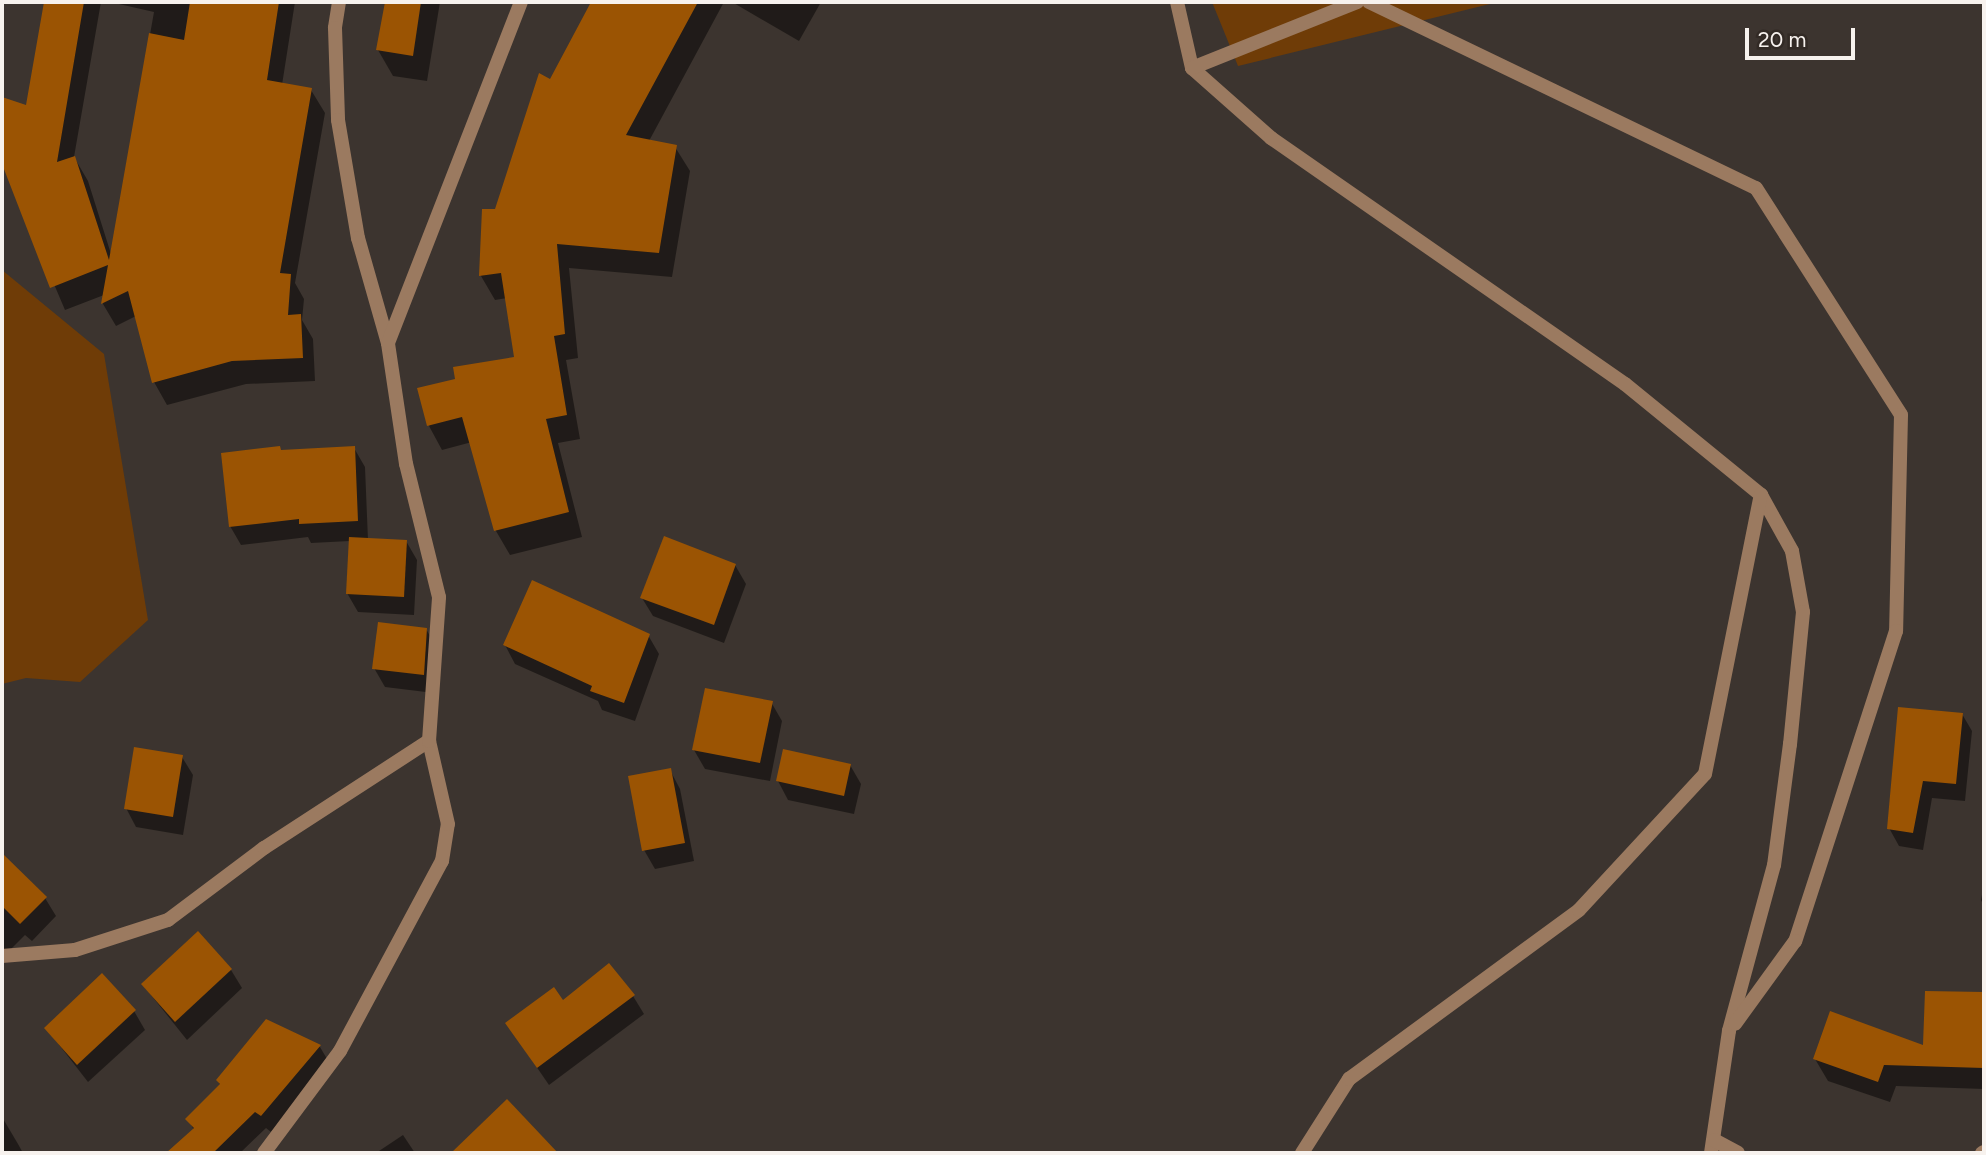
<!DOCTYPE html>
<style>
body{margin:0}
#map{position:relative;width:1986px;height:1155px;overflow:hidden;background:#3c342f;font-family:Figtree,sans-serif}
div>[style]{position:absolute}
.green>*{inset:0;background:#6f3c07}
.shadow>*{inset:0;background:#0007}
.building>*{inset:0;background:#9b5403}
.minor>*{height:14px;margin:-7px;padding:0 7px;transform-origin:7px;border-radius:7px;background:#9b7a60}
span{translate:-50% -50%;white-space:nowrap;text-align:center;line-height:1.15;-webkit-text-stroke:7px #322a25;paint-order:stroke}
.frame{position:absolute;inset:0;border:4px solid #f7f2ee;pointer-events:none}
.scale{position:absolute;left:1745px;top:28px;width:110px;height:32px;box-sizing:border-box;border:4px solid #f7f2ee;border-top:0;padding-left:9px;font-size:21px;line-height:24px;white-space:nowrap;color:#f7f2ee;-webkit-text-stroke:5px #322a25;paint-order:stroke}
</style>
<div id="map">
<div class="green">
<div style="clip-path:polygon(1212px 2px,1498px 2px,1238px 66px)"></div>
<div style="clip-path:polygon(2px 270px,104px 354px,148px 620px,80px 682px,26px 678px,2px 684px)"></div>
</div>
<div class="shadow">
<div style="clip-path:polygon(46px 2px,101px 2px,74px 157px,88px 181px,111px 254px,154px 12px,110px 2px,295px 2px,282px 85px,311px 90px,325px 113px,295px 283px,304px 299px,302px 320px,313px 339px,315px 381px,246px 384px,167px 405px,154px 382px,136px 316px,116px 326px,103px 304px,104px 295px,65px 310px,2px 162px,2px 99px,27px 108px)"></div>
<div style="clip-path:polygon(386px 2px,440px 2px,427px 81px,393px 76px,378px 50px)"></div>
<div style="clip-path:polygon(593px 2px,724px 2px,649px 141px,675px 147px,690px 171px,672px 277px,569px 268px,578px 358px,566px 360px,580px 439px,558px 443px,582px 537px,510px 555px,496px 531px,472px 442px,442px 450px,429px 426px,457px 380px,516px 358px,507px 298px,495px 300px,481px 276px,496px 211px,551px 82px)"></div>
<div style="clip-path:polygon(732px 2px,821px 2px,799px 41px)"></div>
<div style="clip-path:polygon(354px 448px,365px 467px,368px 540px,406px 541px,417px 560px,414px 615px,358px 612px,347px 593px,350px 541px,311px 543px,308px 537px,241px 545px,230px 526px,282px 452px)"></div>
<div style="clip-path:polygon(735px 565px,746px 584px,724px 643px,653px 616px,642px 598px)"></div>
<div style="clip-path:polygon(426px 629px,437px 648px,434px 693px,385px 687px,374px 668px)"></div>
<div style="clip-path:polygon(648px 635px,659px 654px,635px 721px,602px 710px,598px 701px,515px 664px,505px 645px)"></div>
<div style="clip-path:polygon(771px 702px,782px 721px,770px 781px,705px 769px,694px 750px)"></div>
<div style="clip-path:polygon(1962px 714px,1972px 731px,1965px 801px,1932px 798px,1923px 850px,1899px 846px,1889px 828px)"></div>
<div style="clip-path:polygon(182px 757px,193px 775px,183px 835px,136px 827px,126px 808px)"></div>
<div style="clip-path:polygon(850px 765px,861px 784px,854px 814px,788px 800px,778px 781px)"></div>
<div style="clip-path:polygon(670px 770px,680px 789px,694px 861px,655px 869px,644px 850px)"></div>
<div style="clip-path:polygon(5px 858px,45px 898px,56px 916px,32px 941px,25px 935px,2px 958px)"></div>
<div style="clip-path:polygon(1984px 884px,1984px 906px,1981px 900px)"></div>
<div style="clip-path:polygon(231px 970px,242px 988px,187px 1040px,143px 985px)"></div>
<div style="clip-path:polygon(1927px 992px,1984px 994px,1984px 1089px,1896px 1086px,1890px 1102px,1828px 1081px,1815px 1059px,1925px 1047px)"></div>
<div style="clip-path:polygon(633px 996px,644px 1014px,549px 1085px,507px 1024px,563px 1002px)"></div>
<div style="clip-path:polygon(134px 1011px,145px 1030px,88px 1082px,46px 1028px)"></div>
<div style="clip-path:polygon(267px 1021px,320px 1047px,330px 1064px,271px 1132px,266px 1128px,240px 1153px,168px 1153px,194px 1130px,188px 1119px,221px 1086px,218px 1081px)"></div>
<div style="clip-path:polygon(507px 1102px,555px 1153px,454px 1153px)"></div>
<div style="clip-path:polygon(2px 1117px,18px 1144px,23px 1153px,2px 1153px)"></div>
<div style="clip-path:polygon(403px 1135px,415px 1153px,376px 1153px)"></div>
</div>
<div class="building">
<div style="clip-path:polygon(44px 2px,84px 2px,57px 162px,75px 156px,109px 260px,149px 33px,184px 40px,190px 2px,279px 2px,267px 80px,312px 88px,280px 273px,291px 274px,288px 315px,301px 314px,303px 358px,232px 361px,152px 383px,128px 291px,101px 304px,108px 265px,50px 288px,2px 164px,2px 97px,26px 105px)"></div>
<div style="clip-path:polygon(385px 2px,421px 2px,413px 56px,376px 50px)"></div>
<div style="clip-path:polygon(591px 2px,698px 2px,626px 135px,677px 145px,659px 253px,557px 244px,565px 334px,554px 336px,567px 415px,546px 419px,569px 512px,494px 531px,462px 417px,427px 426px,417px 388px,455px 379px,453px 367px,514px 357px,501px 273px,479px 276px,482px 209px,495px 209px,539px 73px,550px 79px)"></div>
<div style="clip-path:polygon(280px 446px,281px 450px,355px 446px,358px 521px,299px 524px,299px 519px,229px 527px,221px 453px)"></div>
<div style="clip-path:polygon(664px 536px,736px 564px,714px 625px,640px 598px)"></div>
<div style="clip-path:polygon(349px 537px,407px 540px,404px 597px,346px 594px)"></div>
<div style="clip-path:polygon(532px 580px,650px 634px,624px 703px,590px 691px,592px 686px,503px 645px)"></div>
<div style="clip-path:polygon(378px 622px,427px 628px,424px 675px,372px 669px)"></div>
<div style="clip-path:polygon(705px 688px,773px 701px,760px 763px,692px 750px)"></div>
<div style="clip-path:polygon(1898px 707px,1963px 713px,1956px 784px,1923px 781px,1913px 833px,1887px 829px)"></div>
<div style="clip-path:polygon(134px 747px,183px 755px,173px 817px,124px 809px)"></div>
<div style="clip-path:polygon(783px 749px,851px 764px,844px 796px,776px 781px)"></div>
<div style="clip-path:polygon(671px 768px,685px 843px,642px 851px,628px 776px)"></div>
<div style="clip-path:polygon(2px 853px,47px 897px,20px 924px,2px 906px)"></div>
<div style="clip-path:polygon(198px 931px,232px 969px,175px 1022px,141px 984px)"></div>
<div style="clip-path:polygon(609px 963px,635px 995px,537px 1068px,505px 1023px,554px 987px,563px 1000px)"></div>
<div style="clip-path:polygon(102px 973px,136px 1010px,77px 1065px,44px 1028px)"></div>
<div style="clip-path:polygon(1925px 991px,1984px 992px,1984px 1068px,1884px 1065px,1878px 1082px,1813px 1059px,1830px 1011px,1923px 1045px)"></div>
<div style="clip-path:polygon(266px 1019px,321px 1045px,261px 1116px,255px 1112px,213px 1153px,166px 1153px,194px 1128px,185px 1119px,220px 1084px,216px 1080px)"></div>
<div style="clip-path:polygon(507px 1099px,558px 1153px,451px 1153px)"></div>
</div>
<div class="minor">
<div style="left:339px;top:2px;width:26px;rotate:99deg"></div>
<div style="left:335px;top:28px;width:92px;rotate:88.1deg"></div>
<div style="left:338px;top:120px;width:120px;rotate:80.4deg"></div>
<div style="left:358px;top:238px;width:109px;rotate:74.1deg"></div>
<div style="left:1177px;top:2px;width:68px;rotate:77.2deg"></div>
<div style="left:1192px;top:68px;width:106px;rotate:41.5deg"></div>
<div style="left:1271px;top:138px;width:431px;rotate:34.8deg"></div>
<div style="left:1625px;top:384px;width:176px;rotate:39.2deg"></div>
<div style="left:1761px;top:495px;width:64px;rotate:61deg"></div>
<div style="left:1792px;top:551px;width:62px;rotate:79.8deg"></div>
<div style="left:1803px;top:612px;width:133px;rotate:95.6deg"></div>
<div style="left:1790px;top:744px;width:122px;rotate:97.5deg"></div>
<div style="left:1774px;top:865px;width:172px;rotate:105.2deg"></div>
<div style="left:1729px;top:1031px;width:123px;rotate:98.4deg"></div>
<div style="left:1369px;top:2px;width:429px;rotate:25.7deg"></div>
<div style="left:1756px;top:188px;width:269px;rotate:57.4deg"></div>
<div style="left:1901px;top:415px;width:216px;rotate:91.3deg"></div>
<div style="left:1896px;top:631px;width:326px;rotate:108deg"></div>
<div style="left:1795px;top:941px;width:102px;rotate:125.9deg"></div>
<div style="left:1192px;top:68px;width:178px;rotate:-21.8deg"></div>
<div style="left:2px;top:956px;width:73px;rotate:-4.7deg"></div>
<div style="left:75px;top:950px;width:98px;rotate:-17.9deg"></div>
<div style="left:168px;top:920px;width:120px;rotate:-36.9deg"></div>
<div style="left:264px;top:848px;width:197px;rotate:-33deg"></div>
<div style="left:1714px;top:1140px;width:27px;rotate:28deg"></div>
<div style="left:264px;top:1153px;width:127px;rotate:-53.3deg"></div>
<div style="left:340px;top:1051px;width:216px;rotate:-61.8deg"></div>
<div style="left:442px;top:861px;width:37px;rotate:-81deg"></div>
<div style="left:448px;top:824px;width:85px;rotate:-102.9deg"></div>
<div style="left:429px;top:741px;width:144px;rotate:-86deg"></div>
<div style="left:439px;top:597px;width:137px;rotate:-103.9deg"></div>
<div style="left:406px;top:464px;width:122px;rotate:-98.5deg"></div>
<div style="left:388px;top:343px;width:366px;rotate:-68.7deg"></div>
<div style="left:1302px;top:1153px;width:88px;rotate:-57.6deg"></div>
<div style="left:1349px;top:1079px;width:285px;rotate:-36.3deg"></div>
<div style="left:1579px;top:910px;width:185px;rotate:-47.2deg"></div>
<div style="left:1705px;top:774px;width:285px;rotate:-78.7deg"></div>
<div style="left:1982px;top:1153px;width:2px;rotate:-27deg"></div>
</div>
<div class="frame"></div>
<div class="scale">20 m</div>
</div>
